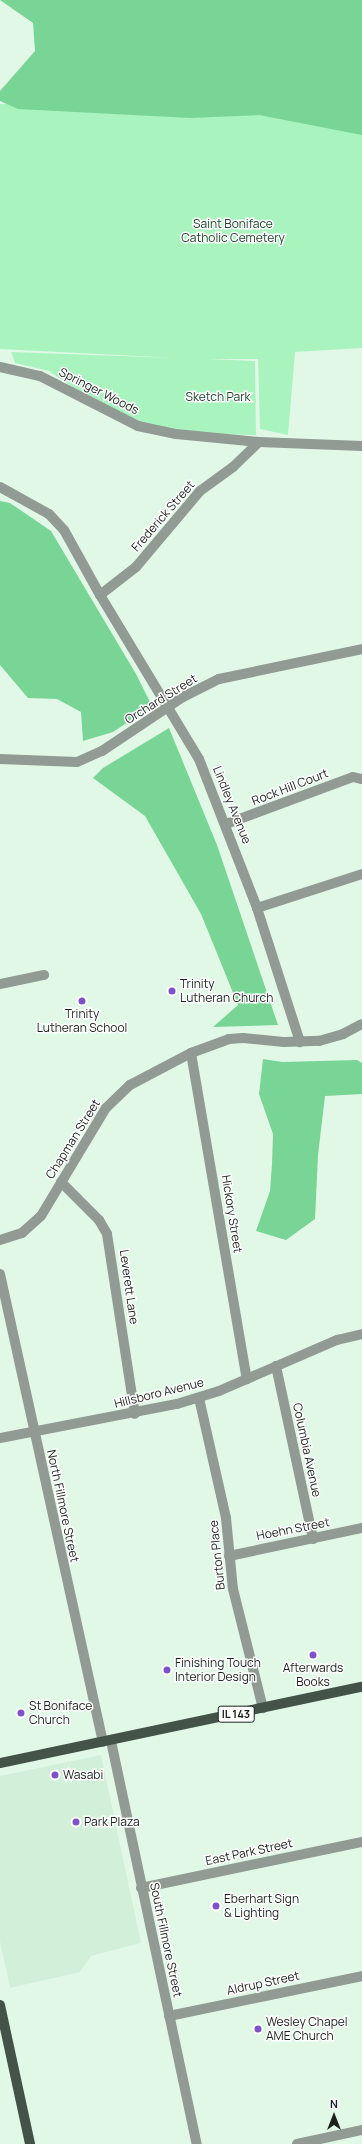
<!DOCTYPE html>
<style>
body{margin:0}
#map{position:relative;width:362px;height:2144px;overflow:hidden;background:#e2f8e7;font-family:Manrope,sans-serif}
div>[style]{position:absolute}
.built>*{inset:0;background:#d2efd9}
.green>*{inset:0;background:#a9f4be}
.forest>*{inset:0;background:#78d595}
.minor>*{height:10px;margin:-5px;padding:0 5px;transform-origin:5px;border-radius:5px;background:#919a93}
.major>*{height:10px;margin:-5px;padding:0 5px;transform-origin:5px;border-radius:5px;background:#445347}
.dots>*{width:11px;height:11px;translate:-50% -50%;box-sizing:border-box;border:2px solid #fff;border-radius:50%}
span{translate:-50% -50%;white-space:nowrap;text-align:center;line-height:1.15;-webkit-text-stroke:3px #fff;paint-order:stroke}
.shield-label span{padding:1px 3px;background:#fff;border:1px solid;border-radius:3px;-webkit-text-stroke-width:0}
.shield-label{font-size:11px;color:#1b231d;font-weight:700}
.park-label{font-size:12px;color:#1e452b}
.street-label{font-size:12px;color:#1b231d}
.poi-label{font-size:12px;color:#1b231d}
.left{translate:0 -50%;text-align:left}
.north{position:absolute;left:314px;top:2096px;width:40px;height:40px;-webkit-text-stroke:3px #fff;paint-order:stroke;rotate:0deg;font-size:11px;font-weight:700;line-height:16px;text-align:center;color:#1b231d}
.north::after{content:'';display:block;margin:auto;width:14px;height:18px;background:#1b231d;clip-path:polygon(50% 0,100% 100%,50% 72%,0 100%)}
</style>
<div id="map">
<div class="built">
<div style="clip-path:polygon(101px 1755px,141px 1943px,91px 1956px,80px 1972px,10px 1988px,0 1941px,0 1776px)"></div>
</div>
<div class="green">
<div style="clip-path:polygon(0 104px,362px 104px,362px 348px,295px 352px,288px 435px,260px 429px,258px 359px,209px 359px,255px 361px,256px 435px,216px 434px,155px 427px,127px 416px,80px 392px,49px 371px,15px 363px,11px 352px,176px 358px,0 349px)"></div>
</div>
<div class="forest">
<div style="clip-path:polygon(0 0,362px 0,362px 135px,259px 115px,190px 118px,18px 109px,0 101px,0 91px,35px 51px,33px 23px)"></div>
<div style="clip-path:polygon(0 501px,10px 503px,51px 531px,136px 674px,152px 706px,113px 732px,83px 741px,81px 712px,57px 699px,28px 698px,0 665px)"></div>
<div style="clip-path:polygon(169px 728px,217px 845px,278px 1025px,213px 1027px,238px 1005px,201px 914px,145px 816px,93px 778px,103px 768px)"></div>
<div style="clip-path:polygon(263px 1059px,282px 1062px,357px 1060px,362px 1063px,362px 1094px,325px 1096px,318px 1155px,315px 1219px,286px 1240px,256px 1231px,270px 1191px,272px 1164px,273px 1134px,259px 1094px)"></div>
</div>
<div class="minor">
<div style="left:0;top:367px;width:41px;rotate:12.7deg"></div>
<div style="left:40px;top:376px;width:110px;rotate:27deg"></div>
<div style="left:138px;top:426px;width:39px;rotate:12deg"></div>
<div style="left:176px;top:434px;width:83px;rotate:5.5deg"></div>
<div style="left:0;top:487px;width:56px;rotate:28.9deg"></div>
<div style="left:49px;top:514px;width:22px;rotate:47deg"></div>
<div style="left:64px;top:530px;width:74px;rotate:61deg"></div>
<div style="left:100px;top:595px;width:192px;rotate:58.9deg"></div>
<div style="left:199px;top:759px;width:160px;rotate:68.7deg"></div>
<div style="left:257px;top:908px;width:141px;rotate:72.2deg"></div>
<div style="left:100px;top:595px;width:46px;rotate:-37.9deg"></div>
<div style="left:136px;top:567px;width:99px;rotate:-49.9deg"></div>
<div style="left:200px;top:491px;width:41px;rotate:-36deg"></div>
<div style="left:233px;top:467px;width:36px;rotate:-44deg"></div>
<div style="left:259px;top:442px;width:103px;rotate:2.2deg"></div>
<div style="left:0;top:759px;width:77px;rotate:2.2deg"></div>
<div style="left:77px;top:762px;width:27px;rotate:-24deg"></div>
<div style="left:102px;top:751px;width:97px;rotate:-33.7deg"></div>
<div style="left:183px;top:697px;width:40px;rotate:-26.6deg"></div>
<div style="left:219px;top:679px;width:146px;rotate:-11.8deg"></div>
<div style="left:226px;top:824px;width:135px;rotate:-20.3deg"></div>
<div style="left:353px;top:777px;width:9px;rotate:13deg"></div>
<div style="left:257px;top:908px;width:110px;rotate:-17.9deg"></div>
<div style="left:0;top:984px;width:45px;rotate:-11.6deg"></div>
<div style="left:191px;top:1053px;width:331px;rotate:80.3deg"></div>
<div style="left:61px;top:1182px;width:54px;rotate:45deg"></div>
<div style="left:99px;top:1220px;width:16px;rotate:60deg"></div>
<div style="left:107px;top:1234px;width:182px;rotate:81.2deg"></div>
<div style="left:0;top:1240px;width:23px;rotate:-18deg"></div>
<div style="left:22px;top:1233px;width:25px;rotate:-42deg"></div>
<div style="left:41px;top:1216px;width:126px;rotate:-59deg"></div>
<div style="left:106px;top:1108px;width:33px;rotate:-44deg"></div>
<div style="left:130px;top:1085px;width:69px;rotate:-27.7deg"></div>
<div style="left:191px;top:1053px;width:40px;rotate:-20.2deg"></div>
<div style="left:229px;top:1039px;width:14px;rotate:-4deg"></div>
<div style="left:243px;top:1038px;width:41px;rotate:5.6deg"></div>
<div style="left:284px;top:1042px;width:35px;rotate:-2deg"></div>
<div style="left:319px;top:1041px;width:25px;rotate:-16deg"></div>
<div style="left:343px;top:1034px;width:21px;rotate:-28deg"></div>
<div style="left:0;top:1274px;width:479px;rotate:77.6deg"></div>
<div style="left:276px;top:1366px;width:177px;rotate:77.9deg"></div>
<div style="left:199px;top:1398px;width:123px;rotate:77.3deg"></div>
<div style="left:226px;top:1518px;width:71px;rotate:84.4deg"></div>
<div style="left:233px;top:1589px;width:123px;rotate:75.9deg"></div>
<div style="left:0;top:1438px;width:180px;rotate:-10.9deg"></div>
<div style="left:177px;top:1404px;width:44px;rotate:-17.2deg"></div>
<div style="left:219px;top:1391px;width:129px;rotate:-23.4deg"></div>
<div style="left:337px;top:1340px;width:26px;rotate:-13deg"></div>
<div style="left:229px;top:1556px;width:136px;rotate:-11.9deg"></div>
<div style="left:111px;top:1741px;width:412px;rotate:78deg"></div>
<div style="left:141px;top:1888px;width:226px;rotate:-11.8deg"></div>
<div style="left:169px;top:2016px;width:197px;rotate:-11.7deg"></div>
<div style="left:297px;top:2144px;width:66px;rotate:-12.2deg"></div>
</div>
<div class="major">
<div style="left:0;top:1763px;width:370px;rotate:-11.9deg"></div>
<div style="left:0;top:2005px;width:142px;rotate:77.8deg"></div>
</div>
<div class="dots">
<div style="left:172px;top:991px;background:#7e52cb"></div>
<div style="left:82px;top:1001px;background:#7e52cb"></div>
<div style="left:313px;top:1655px;background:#7e52cb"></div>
<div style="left:167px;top:1670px;background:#7e52cb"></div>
<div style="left:21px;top:1713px;background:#7e52cb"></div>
<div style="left:55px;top:1775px;background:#7e52cb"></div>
<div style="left:76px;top:1822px;background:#7e52cb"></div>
<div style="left:216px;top:1906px;background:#7e52cb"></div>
<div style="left:258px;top:2029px;background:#7e52cb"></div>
</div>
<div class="shield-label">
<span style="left:236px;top:1714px">IL 143</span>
</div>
<div class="park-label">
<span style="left:233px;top:231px">Saint Boniface<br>Catholic Cemetery</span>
<span style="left:218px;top:397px">Sketch Park</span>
</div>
<div class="street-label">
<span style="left:99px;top:391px;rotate:27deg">Springer Woods</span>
<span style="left:163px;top:516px;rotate:-49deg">Frederick Street</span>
<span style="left:161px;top:699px;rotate:-32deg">Orchard Street</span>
<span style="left:290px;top:787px;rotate:-21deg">Rock Hill Court</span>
<span style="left:232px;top:805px;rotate:68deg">Lindley Avenue</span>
<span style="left:73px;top:1139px;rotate:-58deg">Chapman Street</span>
<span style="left:232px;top:1214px;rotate:81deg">Hickory Street</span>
<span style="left:129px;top:1287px;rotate:82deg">Leverett Lane</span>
<span style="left:159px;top:1393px;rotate:-14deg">Hillsboro Avenue</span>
<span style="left:307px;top:1450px;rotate:78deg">Columbia Avenue</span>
<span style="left:63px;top:1506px;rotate:78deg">North Fillmore Street</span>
<span style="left:293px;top:1529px;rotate:-11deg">Hoehn Street</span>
<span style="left:217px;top:1555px;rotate:-96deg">Burton Place</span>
<span style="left:249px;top:1852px;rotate:-12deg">East Park Street</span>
<span style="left:166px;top:1940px;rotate:78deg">South Fillmore Street</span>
<span style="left:263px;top:1983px;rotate:-12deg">Aldrup Street</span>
</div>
<div class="poi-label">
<span class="left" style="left:180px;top:991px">Trinity<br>Lutheran Church</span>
<span style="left:82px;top:1021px">Trinity<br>Lutheran School</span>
<span class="left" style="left:175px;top:1670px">Finishing Touch<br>Interior Design</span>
<span style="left:313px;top:1675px">Afterwards<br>Books</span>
<span class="left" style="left:29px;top:1713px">St Boniface<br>Church</span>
<span class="left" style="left:63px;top:1775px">Wasabi</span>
<span class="left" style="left:84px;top:1822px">Park Plaza</span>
<span class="left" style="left:224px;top:1906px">Eberhart Sign<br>&amp; Lighting</span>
<span class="left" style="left:266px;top:2029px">Wesley Chapel<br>AME Church</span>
</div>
<div class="north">N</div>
</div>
